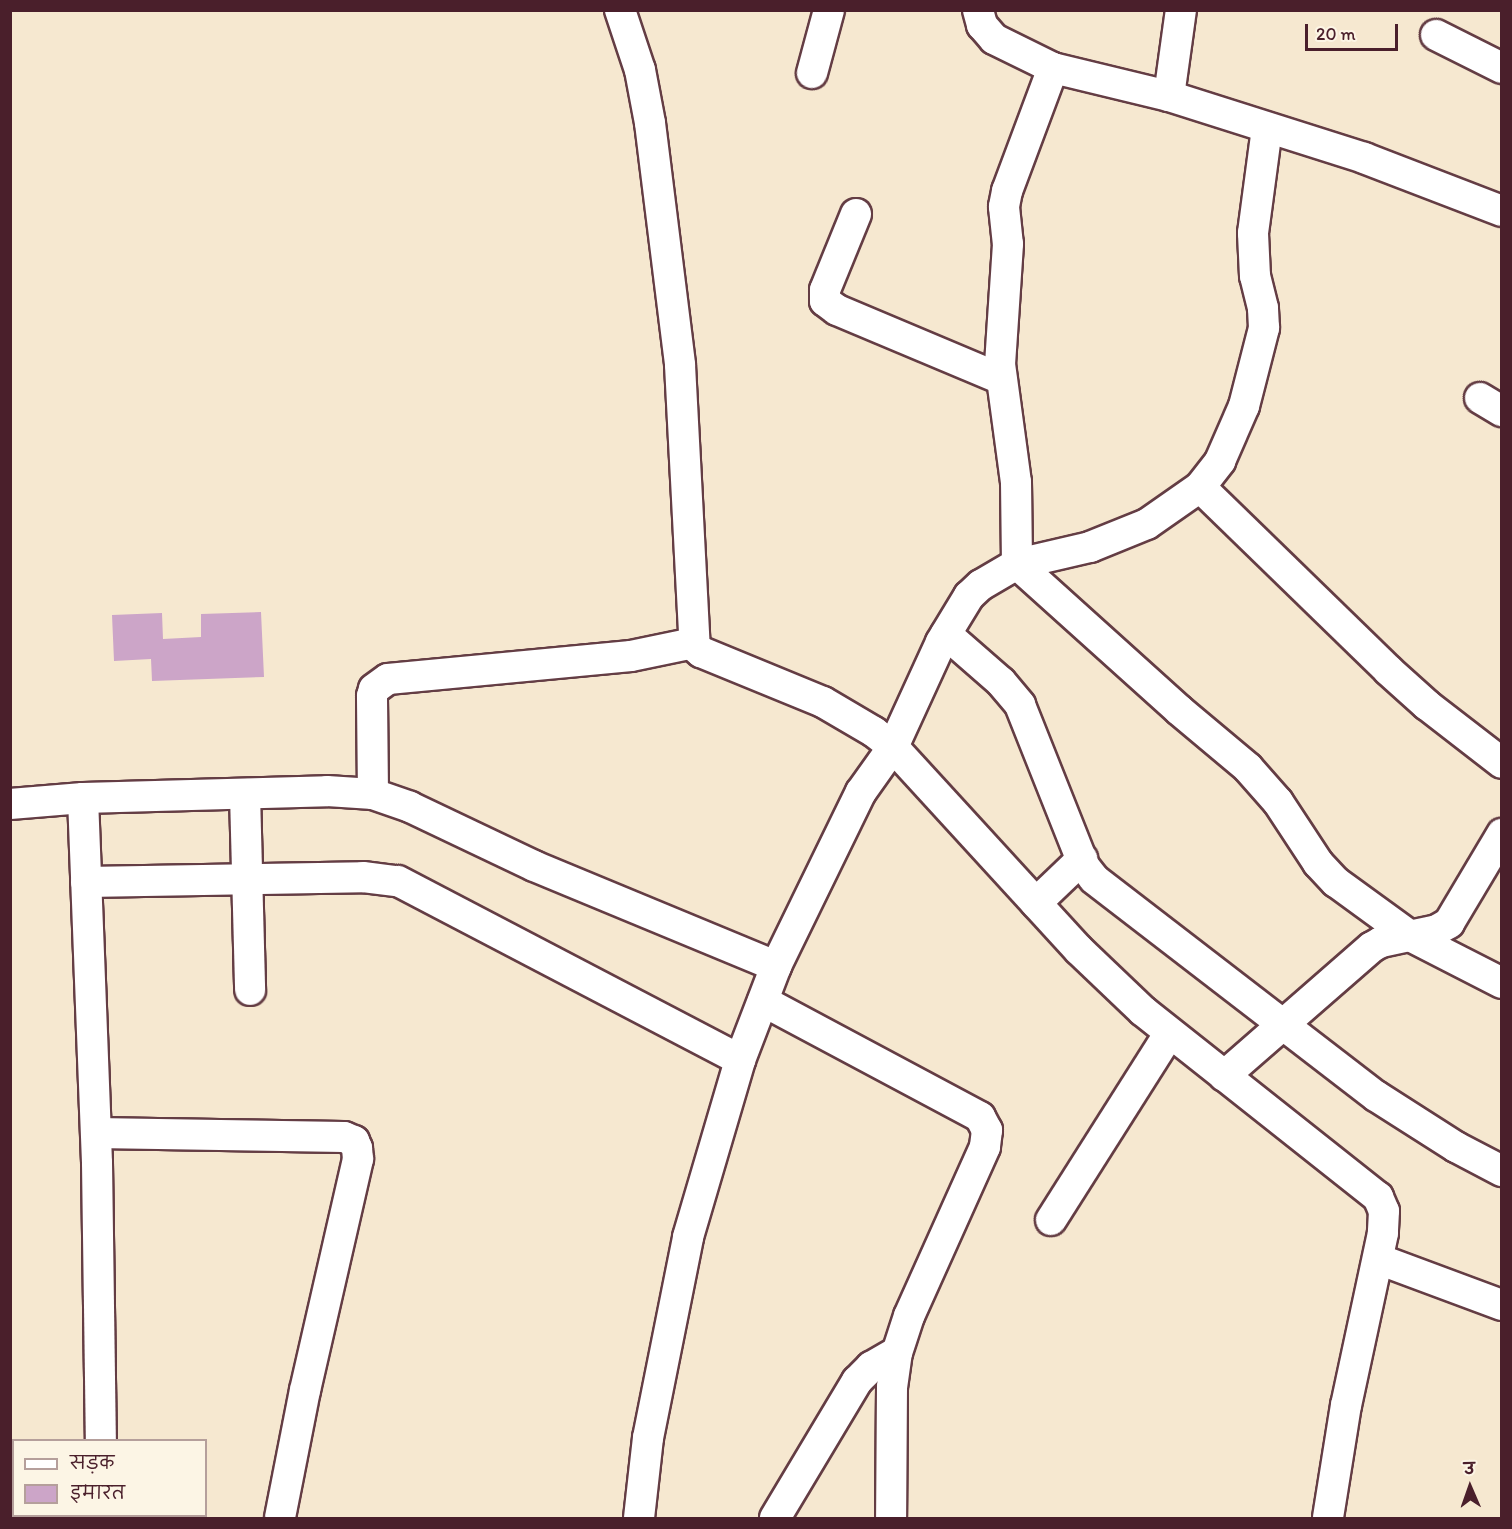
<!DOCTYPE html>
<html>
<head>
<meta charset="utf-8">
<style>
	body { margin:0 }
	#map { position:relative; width:1512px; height:1529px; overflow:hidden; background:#f6e8d0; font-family:Itim,"Playpen Sans Deva",sans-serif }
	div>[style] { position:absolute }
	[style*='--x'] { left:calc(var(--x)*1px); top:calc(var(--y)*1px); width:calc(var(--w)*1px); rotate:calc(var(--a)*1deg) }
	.building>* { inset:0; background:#cca5c8 }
	.roads { filter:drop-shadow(2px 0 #643d44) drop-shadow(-2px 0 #643d44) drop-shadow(0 2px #643d44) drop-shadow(0 -2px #643d44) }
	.street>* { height:30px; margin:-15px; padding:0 15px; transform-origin:15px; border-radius:15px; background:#fff }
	span { translate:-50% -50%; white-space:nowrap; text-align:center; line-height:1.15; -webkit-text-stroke:5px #fcf5e5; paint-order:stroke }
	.frame { position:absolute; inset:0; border:12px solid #4a1f2b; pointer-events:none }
	.legend { position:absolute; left:12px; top:1439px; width:195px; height:78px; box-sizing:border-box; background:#fcf5e5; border:2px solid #b59f9b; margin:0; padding:8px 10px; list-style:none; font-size:18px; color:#4a1f2b }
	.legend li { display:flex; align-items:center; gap:12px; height:30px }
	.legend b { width:30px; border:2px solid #b59f9b }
	.north { position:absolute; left:1440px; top:1457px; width:60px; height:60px; -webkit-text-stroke:4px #fcf5e5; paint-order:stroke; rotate:358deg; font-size:16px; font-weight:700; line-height:24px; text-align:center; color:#4a1f2b }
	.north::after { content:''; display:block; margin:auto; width:21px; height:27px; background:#4a1f2b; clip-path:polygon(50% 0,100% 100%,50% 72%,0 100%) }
	.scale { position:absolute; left:1305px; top:24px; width:93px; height:27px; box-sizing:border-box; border:3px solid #4a1f2b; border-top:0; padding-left:8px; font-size:18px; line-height:21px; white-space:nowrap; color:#4a1f2b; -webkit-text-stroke:4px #fcf5e5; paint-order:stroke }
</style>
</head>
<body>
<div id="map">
	<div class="building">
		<div style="clip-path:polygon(261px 612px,264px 677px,152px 681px,151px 659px,114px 661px,112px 615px,162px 613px,163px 639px,201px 637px,201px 614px)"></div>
	</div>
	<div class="roads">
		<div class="street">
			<div style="--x:620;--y:10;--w:63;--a:71.6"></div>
			<div style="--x:640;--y:70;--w:54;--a:79.3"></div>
			<div style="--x:650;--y:123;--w:244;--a:82.9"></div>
			<div style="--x:680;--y:365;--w:282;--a:87"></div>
			<div style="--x:695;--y:647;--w:8;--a:40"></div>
			<div style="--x:701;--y:652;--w:132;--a:22.3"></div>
			<div style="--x:823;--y:702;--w:59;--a:30.5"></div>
			<div style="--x:874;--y:732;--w:24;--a:38"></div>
			<div style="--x:893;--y:747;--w:275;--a:47.5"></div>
			<div style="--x:1079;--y:950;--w:88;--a:43.6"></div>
			<div style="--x:1143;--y:1011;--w:300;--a:38.4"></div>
			<div style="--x:1378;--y:1197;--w:15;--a:67"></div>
			<div style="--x:1384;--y:1211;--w:22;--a:93"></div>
			<div style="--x:1383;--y:1233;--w:176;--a:102.1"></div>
			<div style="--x:1346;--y:1405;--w:114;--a:99.1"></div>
			<div style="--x:978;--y:10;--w:16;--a:75"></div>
			<div style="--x:982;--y:25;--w:18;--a:49"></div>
			<div style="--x:994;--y:39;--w:66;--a:26.2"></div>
			<div style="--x:1053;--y:68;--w:119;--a:13.6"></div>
			<div style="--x:1169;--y:96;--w:205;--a:17.6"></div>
			<div style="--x:1364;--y:158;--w:148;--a:21"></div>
			<div style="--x:1436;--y:35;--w:74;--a:26.6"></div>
			<div style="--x:1053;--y:68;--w:131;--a:110.5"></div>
			<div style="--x:1007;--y:191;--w:16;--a:101"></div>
			<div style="--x:1004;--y:207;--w:37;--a:84"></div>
			<div style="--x:1008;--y:244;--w:120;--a:93.8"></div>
			<div style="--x:1000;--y:364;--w:119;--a:82.3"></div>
			<div style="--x:1016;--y:482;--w:82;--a:89.3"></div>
			<div style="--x:1017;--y:564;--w:218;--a:42"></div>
			<div style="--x:1179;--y:710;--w:90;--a:40"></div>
			<div style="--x:1248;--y:768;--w:45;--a:48.6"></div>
			<div style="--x:1278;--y:802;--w:73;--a:56.7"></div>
			<div style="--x:1318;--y:863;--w:26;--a:47"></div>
			<div style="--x:1336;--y:882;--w:92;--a:36.1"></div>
			<div style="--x:1410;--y:936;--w:103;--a:27.1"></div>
			<div style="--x:812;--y:73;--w:65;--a:-74.9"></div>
			<div style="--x:1169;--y:96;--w:87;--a:-82.1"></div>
			<div style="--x:856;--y:214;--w:82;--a:112.2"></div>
			<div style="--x:825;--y:290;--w:11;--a:90"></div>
			<div style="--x:825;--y:301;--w:15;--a:37"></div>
			<div style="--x:837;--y:310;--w:178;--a:22.8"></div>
			<div style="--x:1480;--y:398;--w:26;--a:31"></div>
			<div style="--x:1200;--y:487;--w:262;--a:44.2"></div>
			<div style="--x:1388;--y:670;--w:52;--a:41.9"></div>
			<div style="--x:1427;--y:705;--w:95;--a:37.7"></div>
			<div style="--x:946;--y:634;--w:73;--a:41.1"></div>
			<div style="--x:1001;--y:682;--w:30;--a:50"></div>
			<div style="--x:1020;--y:705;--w:173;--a:68.3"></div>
			<div style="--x:1084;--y:866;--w:16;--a:52"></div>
			<div style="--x:1094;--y:879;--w:356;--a:37.6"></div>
			<div style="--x:1376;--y:1096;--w:95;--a:32.5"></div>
			<div style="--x:1456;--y:1147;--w:52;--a:27.6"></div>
			<div style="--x:245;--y:794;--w:196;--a:88.5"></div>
			<div style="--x:373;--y:794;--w:98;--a:-90.6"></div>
			<div style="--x:372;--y:696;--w:7;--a:-74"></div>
			<div style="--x:374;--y:689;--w:17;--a:-36"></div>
			<div style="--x:388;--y:679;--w:244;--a:-5.4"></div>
			<div style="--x:631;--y:656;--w:64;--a:-11.7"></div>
			<div style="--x:83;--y:798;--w:365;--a:87.8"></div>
			<div style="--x:97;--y:1163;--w:277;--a:89.2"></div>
			<div style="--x:10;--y:804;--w:73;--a:-4.7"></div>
			<div style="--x:83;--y:798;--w:244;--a:-1.6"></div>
			<div style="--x:327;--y:791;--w:46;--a:3.7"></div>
			<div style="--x:373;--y:794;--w:39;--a:19"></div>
			<div style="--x:410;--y:807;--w:137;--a:25.4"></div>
			<div style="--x:534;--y:866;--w:262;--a:22.5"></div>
			<div style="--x:86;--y:882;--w:277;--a:-1"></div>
			<div style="--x:363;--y:877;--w:35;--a:7"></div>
			<div style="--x:398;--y:881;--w:386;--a:27.6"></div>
			<div style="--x:1036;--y:903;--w:64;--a:-43.7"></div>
			<div style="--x:763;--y:1001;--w:246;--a:28.1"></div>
			<div style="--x:980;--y:1117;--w:15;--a:62"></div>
			<div style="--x:987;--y:1130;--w:17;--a:97"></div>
			<div style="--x:985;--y:1147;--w:185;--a:114.2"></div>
			<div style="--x:909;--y:1316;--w:38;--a:108"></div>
			<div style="--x:897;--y:1352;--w:35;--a:98"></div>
			<div style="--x:892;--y:1387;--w:131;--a:90.4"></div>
			<div style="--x:1224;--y:1076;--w:196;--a:-41.1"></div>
			<div style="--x:1372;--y:947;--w:10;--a:-29"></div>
			<div style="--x:1381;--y:942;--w:57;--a:-12.1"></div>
			<div style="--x:1437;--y:930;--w:14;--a:-30"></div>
			<div style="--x:1449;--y:923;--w:104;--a:-59.2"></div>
			<div style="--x:96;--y:1133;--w:248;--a:0.9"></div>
			<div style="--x:344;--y:1137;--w:11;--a:22"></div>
			<div style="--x:354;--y:1141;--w:8;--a:67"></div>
			<div style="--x:357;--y:1148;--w:11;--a:85"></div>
			<div style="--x:358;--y:1159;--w:237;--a:102.9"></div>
			<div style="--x:305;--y:1390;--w:130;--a:101.1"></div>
			<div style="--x:1051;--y:1220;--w:220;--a:-57.6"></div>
			<div style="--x:1378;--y:1259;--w:132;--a:20.4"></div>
			<div style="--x:103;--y:1516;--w:2;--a:90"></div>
			<div style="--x:639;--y:1518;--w:81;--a:-83.6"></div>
			<div style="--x:648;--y:1438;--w:205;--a:-78.7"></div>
			<div style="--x:688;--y:1237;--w:184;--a:-73.6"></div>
			<div style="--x:740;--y:1060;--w:101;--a:-69"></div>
			<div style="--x:776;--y:966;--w:194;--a:-64"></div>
			<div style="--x:861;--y:792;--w:55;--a:-54.6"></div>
			<div style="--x:893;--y:747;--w:115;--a:-65.4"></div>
			<div style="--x:941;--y:642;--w:54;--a:-58.7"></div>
			<div style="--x:969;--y:596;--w:16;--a:-43"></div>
			<div style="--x:981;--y:585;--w:42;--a:-30.3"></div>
			<div style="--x:1017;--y:564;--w:75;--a:-13.1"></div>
			<div style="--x:1090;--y:547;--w:61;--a:-22"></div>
			<div style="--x:1147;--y:524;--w:65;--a:-34.9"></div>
			<div style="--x:1200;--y:487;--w:33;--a:-52"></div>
			<div style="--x:1220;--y:461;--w:60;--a:-66.4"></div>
			<div style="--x:1244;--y:406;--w:81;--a:-75.6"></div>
			<div style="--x:1264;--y:328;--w:20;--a:-93"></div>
			<div style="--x:1263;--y:308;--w:33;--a:-104"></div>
			<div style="--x:1255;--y:276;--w:43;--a:-92.7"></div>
			<div style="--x:1253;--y:233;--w:106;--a:-82.4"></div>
			<div style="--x:775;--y:1518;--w:160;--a:-59.1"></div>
			<div style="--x:857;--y:1381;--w:20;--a:-45"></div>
			<div style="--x:871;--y:1367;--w:30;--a:-30"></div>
		</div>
	</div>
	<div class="frame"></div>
	<ul class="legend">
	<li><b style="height:8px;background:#fff"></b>सड़क</li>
	<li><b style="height:16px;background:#cca5c8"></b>इमारत</li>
	</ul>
	<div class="north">उ</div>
	<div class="scale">20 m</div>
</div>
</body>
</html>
